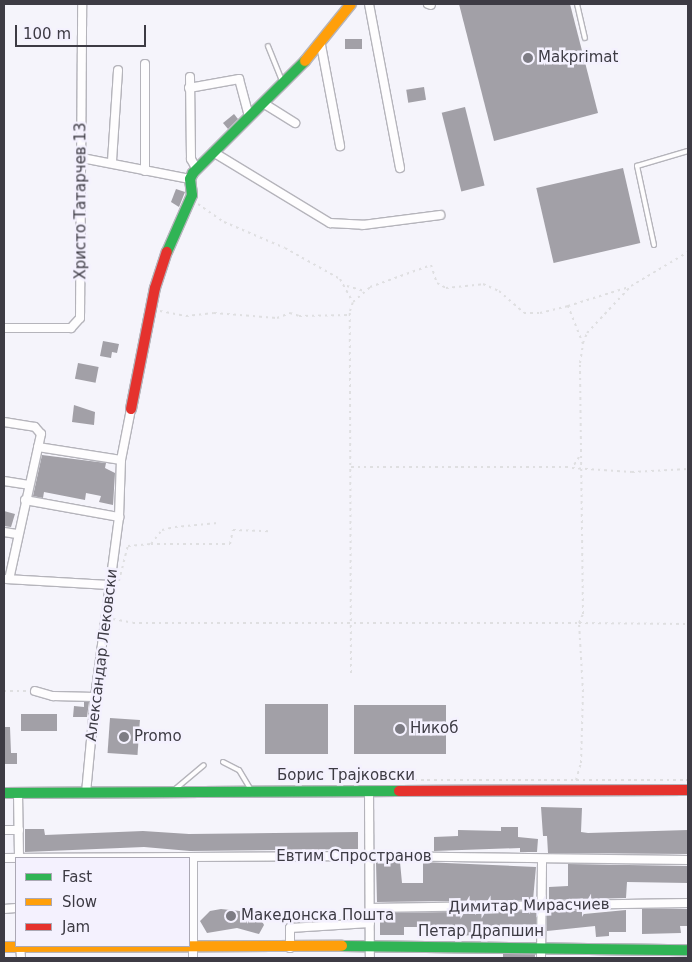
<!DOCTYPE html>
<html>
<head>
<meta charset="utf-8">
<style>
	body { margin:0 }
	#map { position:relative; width:692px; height:962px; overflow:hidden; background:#f5f4fb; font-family:"DejaVu Sans",sans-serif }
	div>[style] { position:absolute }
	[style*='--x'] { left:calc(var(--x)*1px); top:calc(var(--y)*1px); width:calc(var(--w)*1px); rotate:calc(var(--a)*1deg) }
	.building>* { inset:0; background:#a2a0a7; transform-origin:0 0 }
	.path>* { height:2px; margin-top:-1px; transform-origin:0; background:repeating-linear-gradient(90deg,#dfdfe1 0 2.5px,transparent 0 6.5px) }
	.roads { filter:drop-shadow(1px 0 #b5b4bb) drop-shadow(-1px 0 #b5b4bb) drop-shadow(0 1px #b5b4bb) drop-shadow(0 -1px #b5b4bb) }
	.lane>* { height:4px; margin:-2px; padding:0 2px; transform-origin:2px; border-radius:2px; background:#fefdfe }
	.street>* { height:8px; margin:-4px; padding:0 4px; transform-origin:4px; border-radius:4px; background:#fefdfe }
	.fast>* { height:10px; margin:-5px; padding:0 5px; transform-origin:5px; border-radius:5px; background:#30b455 }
	.slow>* { height:10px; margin:-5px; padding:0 5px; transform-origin:5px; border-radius:5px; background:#ff9f0a }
	.jam>* { height:10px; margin:-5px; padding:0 5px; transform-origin:5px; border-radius:5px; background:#e5322d }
	.dots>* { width:14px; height:14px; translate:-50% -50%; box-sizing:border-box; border:2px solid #f4f1fe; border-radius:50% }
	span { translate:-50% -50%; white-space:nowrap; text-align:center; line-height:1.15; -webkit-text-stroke:5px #f4f1fe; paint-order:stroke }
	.poi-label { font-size:15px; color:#3d3b44 }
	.left { translate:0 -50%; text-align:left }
	.street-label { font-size:15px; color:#3d3b44 }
	.frame { position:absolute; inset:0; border:5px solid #3d3b44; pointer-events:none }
	.legend { position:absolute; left:15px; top:857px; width:175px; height:90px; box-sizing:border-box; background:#f4f1fe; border:1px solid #aba8b4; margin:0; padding:6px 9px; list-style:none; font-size:15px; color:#3d3b44 }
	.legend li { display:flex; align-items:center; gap:10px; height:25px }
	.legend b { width:25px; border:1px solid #aba8b4 }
	.scale { position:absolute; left:15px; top:25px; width:131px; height:22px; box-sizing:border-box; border:2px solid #3d3b44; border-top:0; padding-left:6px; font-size:15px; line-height:18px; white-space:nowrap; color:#3d3b44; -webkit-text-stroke:4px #f4f1fe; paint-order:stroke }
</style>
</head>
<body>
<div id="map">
	<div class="building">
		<div style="clip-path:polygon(459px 4px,570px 4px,598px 113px,494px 141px)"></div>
		<div style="left:345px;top:39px;width:17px;height:10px"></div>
		<div style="left:424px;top:87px;width:13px;height:18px;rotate:81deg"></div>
		<div style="left:465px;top:107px;width:81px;height:24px;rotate:76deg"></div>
		<div style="clip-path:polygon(234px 114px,238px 119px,228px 129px,223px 123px)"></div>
		<div style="left:623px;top:168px;width:77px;height:89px;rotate:77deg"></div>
		<div style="clip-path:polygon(176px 189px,185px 192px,179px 207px,171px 202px)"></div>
		<div style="clip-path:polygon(103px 341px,119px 344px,117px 353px,112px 352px,111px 358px,100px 356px)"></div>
		<div style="left:78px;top:363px;width:21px;height:16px;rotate:11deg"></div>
		<div style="clip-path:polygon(74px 405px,95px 412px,94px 425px,72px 422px)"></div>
		<div style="clip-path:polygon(42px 455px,106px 463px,105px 468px,115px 473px,113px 505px,99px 502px,101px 496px,86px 493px,85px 500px,44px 492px,43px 498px,33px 496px)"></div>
		<div style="clip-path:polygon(4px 511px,15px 514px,11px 527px,4px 526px)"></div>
		<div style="clip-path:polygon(84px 702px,89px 702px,87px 717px,73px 717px,74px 706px,84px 707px)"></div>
		<div style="left:265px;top:704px;width:63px;height:50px"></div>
		<div style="left:354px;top:705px;width:92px;height:49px"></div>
		<div style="left:21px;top:714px;width:36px;height:17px"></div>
		<div style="left:110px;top:718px;width:30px;height:35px;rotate:4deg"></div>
		<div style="clip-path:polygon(4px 727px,10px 727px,11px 753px,17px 753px,17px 764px,4px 764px)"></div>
		<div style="clip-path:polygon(541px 807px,582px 808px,581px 832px,588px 833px,688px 830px,688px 854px,548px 853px,547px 836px,543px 836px)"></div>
		<div style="clip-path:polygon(501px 827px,518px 827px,518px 837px,538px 839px,537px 852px,520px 852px,520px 848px,434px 851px,434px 837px,458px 836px,458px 830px,501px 831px)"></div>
		<div style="clip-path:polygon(25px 829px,44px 829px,45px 835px,143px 831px,189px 834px,358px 832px,358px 849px,190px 851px,144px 847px,25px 852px)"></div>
		<div style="clip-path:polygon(376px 862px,400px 862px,402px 883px,423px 883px,423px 862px,536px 867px,533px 900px,377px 902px)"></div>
		<div style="clip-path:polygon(568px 864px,688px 866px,688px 883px,627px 882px,626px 898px,549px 900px,549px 887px,568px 886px)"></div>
		<div style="clip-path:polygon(221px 909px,258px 913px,264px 925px,259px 934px,237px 928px,207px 933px,200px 921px,210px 911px)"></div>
		<div style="clip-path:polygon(642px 909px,688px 909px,688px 926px,680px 926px,681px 933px,642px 934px)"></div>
		<div style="clip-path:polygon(584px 910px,584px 914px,626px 910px,626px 932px,609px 932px,609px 936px,596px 937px,595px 926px,547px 931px,547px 911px)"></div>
		<div style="clip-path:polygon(536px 911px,536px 931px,532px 931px,532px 935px,514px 936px,514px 930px,454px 937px,453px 932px,430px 934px,430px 927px,404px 927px,404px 935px,380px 935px,380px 913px)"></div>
		<div style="left:503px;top:953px;width:32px;height:5px"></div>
	</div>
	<div class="path">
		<div style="--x:198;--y:204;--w:32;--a:35"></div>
		<div style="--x:224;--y:222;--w:66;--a:23.1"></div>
		<div style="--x:285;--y:248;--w:63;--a:29.4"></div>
		<div style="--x:340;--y:279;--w:26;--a:61"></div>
		<div style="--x:347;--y:286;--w:18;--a:16"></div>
		<div style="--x:160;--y:311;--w:26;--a:11"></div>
		<div style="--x:186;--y:316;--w:28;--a:-6"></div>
		<div style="--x:214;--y:313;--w:63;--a:4.5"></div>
		<div style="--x:277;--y:318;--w:14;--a:-21"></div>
		<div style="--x:290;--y:313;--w:9;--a:18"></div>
		<div style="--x:299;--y:316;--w:51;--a:-1.1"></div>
		<div style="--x:583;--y:344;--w:41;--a:-111.5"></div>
		<div style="--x:568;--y:306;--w:64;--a:-17.3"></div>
		<div style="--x:579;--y:457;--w:13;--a:122"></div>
		<div style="--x:572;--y:468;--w:60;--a:3.8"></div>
		<div style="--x:632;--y:472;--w:56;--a:-3.1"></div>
		<div style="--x:351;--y:467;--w:219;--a:0"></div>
		<div style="--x:151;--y:544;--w:79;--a:0"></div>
		<div style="--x:230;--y:544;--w:14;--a:-78"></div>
		<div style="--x:233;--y:530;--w:37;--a:2"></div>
		<div style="--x:119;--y:581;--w:36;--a:-76"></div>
		<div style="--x:128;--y:546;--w:23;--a:-5"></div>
		<div style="--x:151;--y:544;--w:18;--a:-52"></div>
		<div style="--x:162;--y:530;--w:13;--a:-13"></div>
		<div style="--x:175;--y:527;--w:43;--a:-5.3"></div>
		<div style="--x:113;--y:619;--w:20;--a:11"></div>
		<div style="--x:133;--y:623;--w:446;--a:0"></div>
		<div style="--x:579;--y:623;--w:10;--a:-66"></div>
		<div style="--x:583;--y:614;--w:251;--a:-90.7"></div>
		<div style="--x:580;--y:363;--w:20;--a:-81"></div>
		<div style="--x:583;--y:343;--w:11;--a:-68"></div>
		<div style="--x:587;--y:333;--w:64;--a:-46.9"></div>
		<div style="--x:631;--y:286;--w:66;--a:-30.8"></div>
		<div style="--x:351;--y:673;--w:362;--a:-90.2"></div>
		<div style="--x:350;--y:311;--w:9;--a:-72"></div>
		<div style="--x:353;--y:302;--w:23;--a:-41"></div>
		<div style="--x:370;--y:287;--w:65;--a:-19.8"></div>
		<div style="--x:431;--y:265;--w:19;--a:72"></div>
		<div style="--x:437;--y:283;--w:10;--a:29"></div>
		<div style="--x:446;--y:288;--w:37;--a:-6"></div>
		<div style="--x:483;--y:284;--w:17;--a:24"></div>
		<div style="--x:499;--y:291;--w:33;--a:41"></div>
		<div style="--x:524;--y:313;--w:16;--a:0"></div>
		<div style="--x:540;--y:313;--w:29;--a:-14"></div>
		<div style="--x:4;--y:691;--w:24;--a:0"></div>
		<div style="--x:369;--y:780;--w:207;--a:0"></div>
		<div style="--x:576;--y:780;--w:18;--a:-74"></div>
		<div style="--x:581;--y:763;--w:71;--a:-88.4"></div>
		<div style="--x:583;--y:692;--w:69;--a:-93.3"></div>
		<div style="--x:579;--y:623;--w:109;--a:0.5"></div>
		<div style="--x:576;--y:780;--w:112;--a:0"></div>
	</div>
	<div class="roads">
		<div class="lane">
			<div style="--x:577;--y:4;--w:35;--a:77"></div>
			<div style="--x:268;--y:46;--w:40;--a:68"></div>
			<div style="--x:654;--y:245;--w:81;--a:-102.1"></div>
			<div style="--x:637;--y:166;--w:53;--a:-16.4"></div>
			<div style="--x:223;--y:762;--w:18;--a:27"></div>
			<div style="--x:239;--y:770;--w:23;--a:59"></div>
			<div style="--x:173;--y:791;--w:40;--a:-40"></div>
		</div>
		<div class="street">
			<div style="--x:369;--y:4;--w:167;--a:79.3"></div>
			<div style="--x:428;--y:4;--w:3;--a:18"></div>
			<div style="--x:321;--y:45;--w:103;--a:79.3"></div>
			<div style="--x:190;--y:77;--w:82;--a:89.3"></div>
			<div style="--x:191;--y:159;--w:10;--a:61"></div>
			<div style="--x:189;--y:88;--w:51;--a:-10.2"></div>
			<div style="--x:239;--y:79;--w:39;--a:75"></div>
			<div style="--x:263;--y:103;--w:38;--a:32"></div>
			<div style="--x:213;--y:152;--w:137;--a:31.3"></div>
			<div style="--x:330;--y:223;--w:33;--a:3"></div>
			<div style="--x:363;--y:225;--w:78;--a:-7.4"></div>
			<div style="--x:82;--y:158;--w:110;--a:11"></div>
			<div style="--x:112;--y:161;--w:91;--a:-86.2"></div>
			<div style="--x:145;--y:171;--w:107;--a:-90"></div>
			<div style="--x:4;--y:328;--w:67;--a:0"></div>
			<div style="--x:71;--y:328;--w:13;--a:-48"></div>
			<div style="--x:80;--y:318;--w:314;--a:-89.6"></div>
			<div style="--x:4;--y:422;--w:31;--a:9"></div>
			<div style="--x:35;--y:427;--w:9;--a:49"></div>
			<div style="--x:41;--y:434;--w:148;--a:102.4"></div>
			<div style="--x:38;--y:447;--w:84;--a:8.9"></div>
			<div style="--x:4;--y:481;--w:25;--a:9"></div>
			<div style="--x:25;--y:500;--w:96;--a:10.3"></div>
			<div style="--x:4;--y:532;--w:13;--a:9"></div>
			<div style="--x:6;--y:579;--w:103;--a:3.3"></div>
			<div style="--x:35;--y:691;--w:19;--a:16"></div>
			<div style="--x:53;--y:696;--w:42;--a:1.4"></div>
			<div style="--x:369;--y:791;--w:167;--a:89.7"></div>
			<div style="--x:18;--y:793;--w:65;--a:89.1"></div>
			<div style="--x:86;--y:793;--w:96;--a:-84.6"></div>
			<div style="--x:95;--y:697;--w:182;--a:-82.4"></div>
			<div style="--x:119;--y:517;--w:57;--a:-88"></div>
			<div style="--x:121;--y:460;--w:52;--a:-78.9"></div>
			<div style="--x:4;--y:830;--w:15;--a:0"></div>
			<div style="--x:193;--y:857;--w:101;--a:90"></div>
			<div style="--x:4;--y:858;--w:366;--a:-0.3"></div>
			<div style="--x:370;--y:856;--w:318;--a:0.7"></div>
			<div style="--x:370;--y:908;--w:318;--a:-0.9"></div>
			<div style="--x:4;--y:909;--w:12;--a:-5"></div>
			<div style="--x:20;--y:946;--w:12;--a:85"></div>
			<div style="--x:290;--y:948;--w:20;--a:-90"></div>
			<div style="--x:290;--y:928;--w:80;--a:-3.6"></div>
			<div style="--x:541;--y:958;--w:99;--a:-89.4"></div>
		</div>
		<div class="fast">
			<div style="--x:167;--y:252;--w:62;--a:-66.3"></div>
			<div style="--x:192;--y:195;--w:16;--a:-97"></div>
			<div style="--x:190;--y:179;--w:7;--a:-63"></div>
			<div style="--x:193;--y:173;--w:158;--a:-45"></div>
			<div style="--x:4;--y:793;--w:395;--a:-0.3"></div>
			<div style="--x:342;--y:946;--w:346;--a:0.7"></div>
		</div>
		<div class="slow">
			<div style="--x:305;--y:61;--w:73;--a:-51.1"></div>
			<div style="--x:4;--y:947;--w:338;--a:-0.2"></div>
		</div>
		<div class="jam">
			<div style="--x:131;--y:409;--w:123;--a:-78.8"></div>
			<div style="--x:155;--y:288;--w:38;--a:-72"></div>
			<div style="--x:399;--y:791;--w:289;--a:-0.2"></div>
		</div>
	</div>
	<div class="dots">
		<div style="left:528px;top:58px;background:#7d7c84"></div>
		<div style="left:400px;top:729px;background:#7d7c84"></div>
		<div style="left:124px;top:737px;background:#7d7c84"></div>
		<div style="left:231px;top:916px;background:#7d7c84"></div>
	</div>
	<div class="poi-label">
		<span class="left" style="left:538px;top:58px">Makprimat</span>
		<span class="left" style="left:410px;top:729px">Никоб</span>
		<span class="left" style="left:134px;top:737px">Promo</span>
		<span class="left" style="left:241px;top:916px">Македонска Пошта</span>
	</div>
	<div class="street-label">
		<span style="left:81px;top:201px;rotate:-90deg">Христо Татарчев 13</span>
		<span style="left:102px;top:655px;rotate:-83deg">Александар Лековски</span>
		<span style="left:346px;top:776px">Борис Трајковски</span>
		<span style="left:354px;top:857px">Евтим Спространов</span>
		<span style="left:529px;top:906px;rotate:-1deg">Димитар Мирасчиев</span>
		<span style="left:481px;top:932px">Петар Драпшин</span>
	</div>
	<div class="frame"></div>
	<ul class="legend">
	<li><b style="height:6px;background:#30b455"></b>Fast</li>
	<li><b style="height:6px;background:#ff9f0a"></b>Slow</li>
	<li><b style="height:6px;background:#e5322d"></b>Jam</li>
	</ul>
	<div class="scale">100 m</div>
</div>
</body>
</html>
